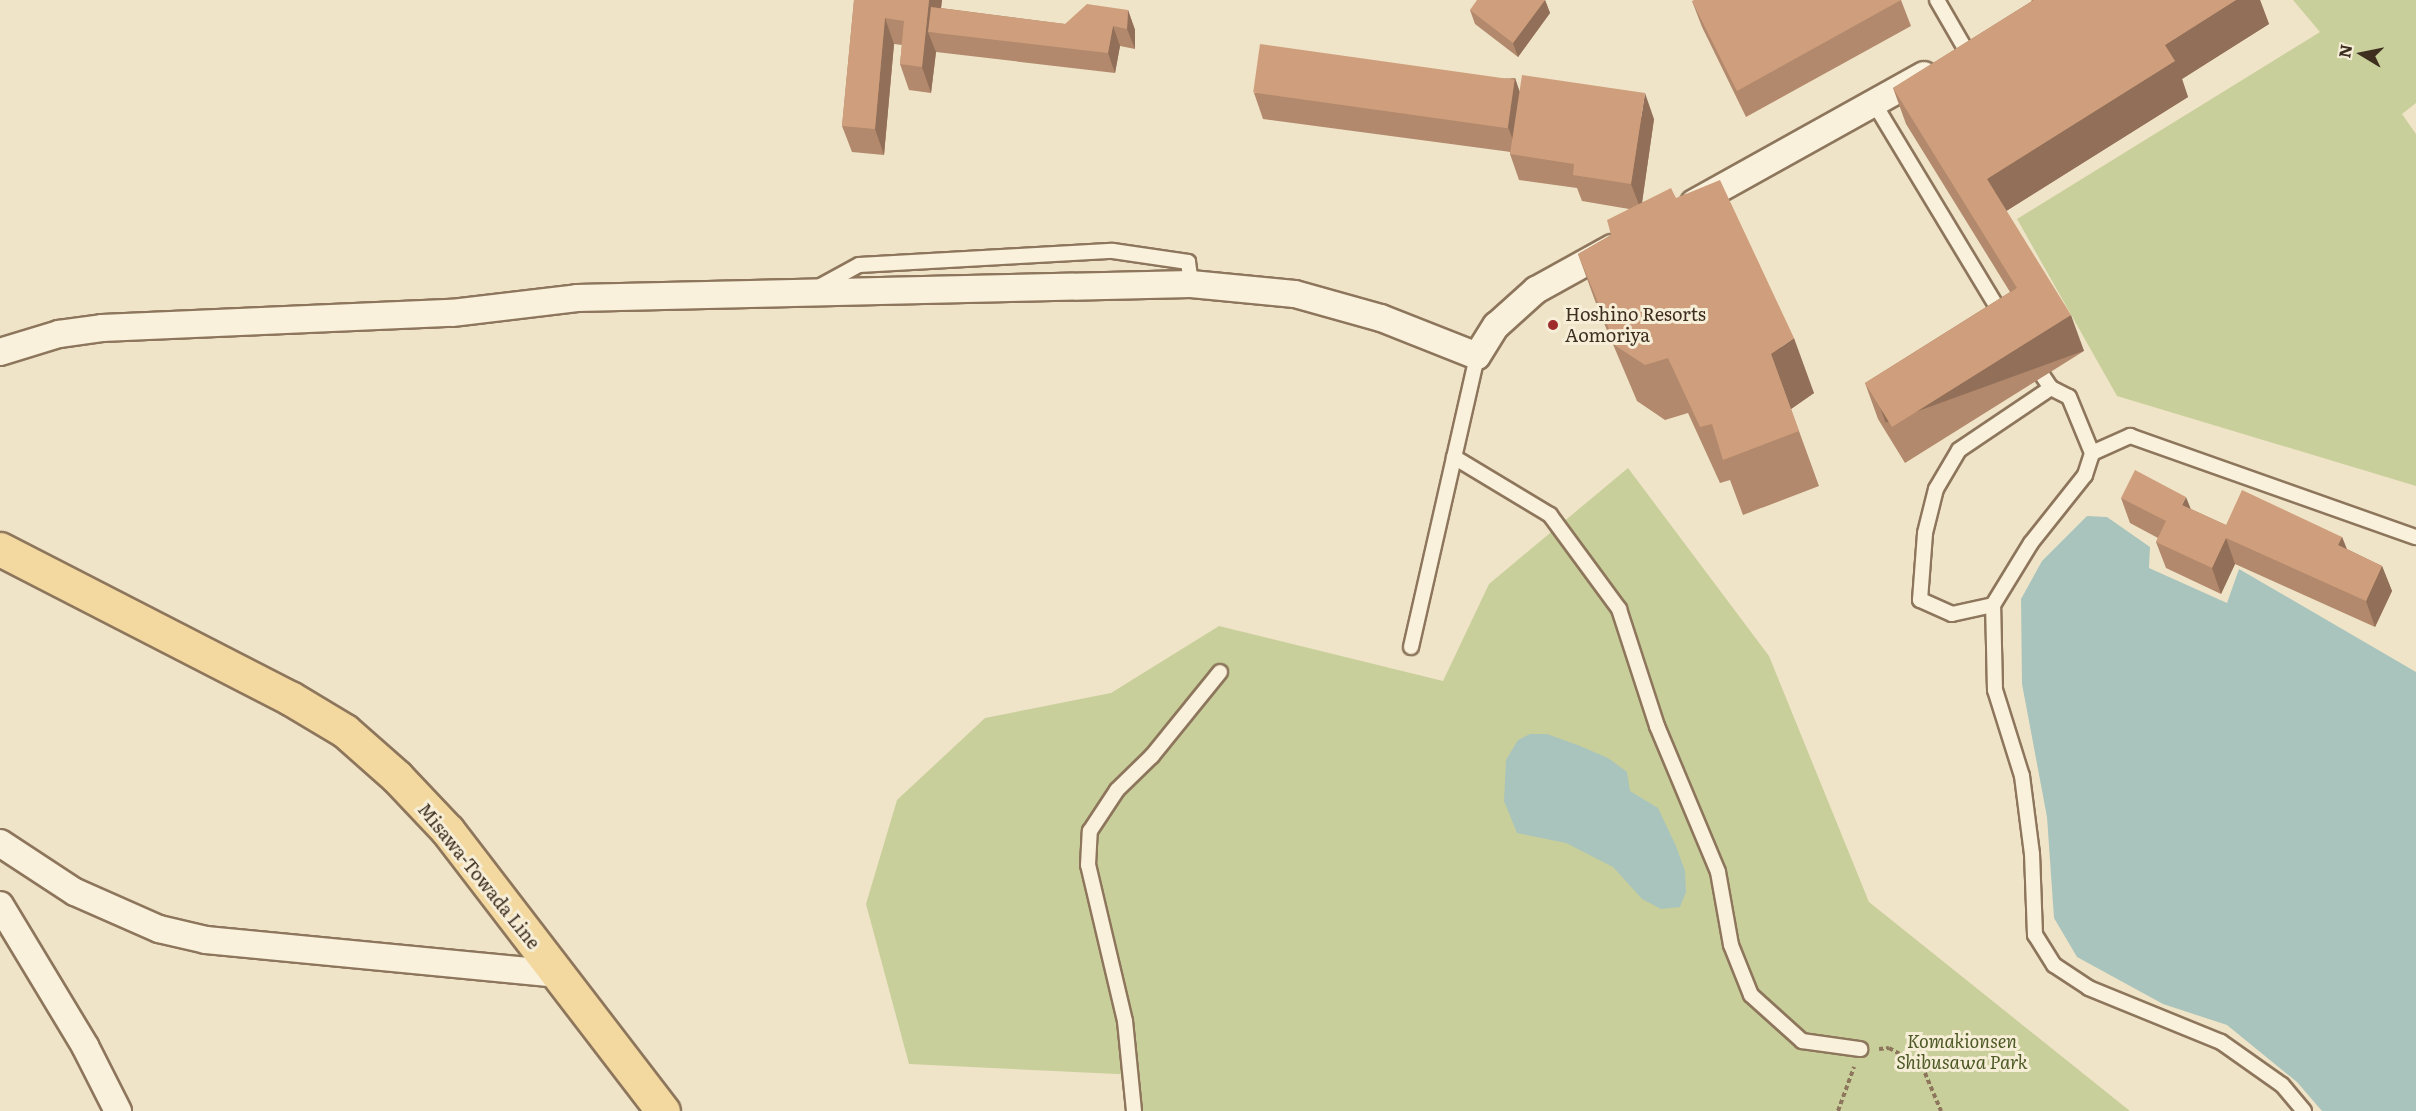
<!DOCTYPE html>
<html>
<head>
<meta charset="utf-8">
<style>
	body { margin:0 }
	#map { position:relative; width:2416px; height:1111px; overflow:hidden; background:#f0e4c8; font-family:Literata,serif }
	div>[style] { position:absolute }
	[style*='--x'] { left:calc(var(--x)*1px); top:calc(var(--y)*1px); width:calc(var(--w)*1px); rotate:calc(var(--a)*1deg) }
	.green>* { inset:0; background:#c9cf9b }
	.water>* { inset:0; background:#a9c4bc }
	.path>* { height:4px; margin-top:-2px; transform-origin:0; background:repeating-linear-gradient(90deg,#8d765c 0 4.5px,transparent 0 7.5px) }
	.roads { filter:drop-shadow(2px 0 #8d765c) drop-shadow(-2px 0 #8d765c) drop-shadow(0 2px #8d765c) drop-shadow(0 -2px #8d765c) }
	.service>* { height:14px; margin:-7px; padding:0 7px; transform-origin:7px; border-radius:7px; background:#faf1dc }
	.minor>* { height:26px; margin:-13px; padding:0 13px; transform-origin:13px; border-radius:13px; background:#faf1dc }
	.primary>* { height:33px; margin:-16.5px; padding:0 16.5px; transform-origin:16.5px; border-radius:16.5px; background:#f3d9a0 }
	.wall>* { inset:0; background:#b2896c }
	.shaded-wall>* { inset:0; background:#916f58; transform-origin:0 0 }
	.building>* { inset:0; background:#cf9f7d; transform-origin:0 0 }
	.dots>* { width:16px; height:16px; translate:-50% -50%; box-sizing:border-box; border:3px solid #f7eed8; border-radius:50% }
	span { translate:-50% -50%; white-space:nowrap; text-align:center; line-height:1.15; -webkit-text-stroke:6px #f7eed8; paint-order:stroke }
	.poi-label { font-size:18px; color:#3d2e20 }
	.left { translate:0 -50%; text-align:left }
	.street-label { font-size:18px; color:#3d2e20 }
	.park-label { font-size:18px; color:#4d5a26; font-style:italic }
	.north { position:absolute; left:2332px; top:24px; width:60px; height:60px; -webkit-text-stroke:4px #f7eed8; paint-order:stroke; rotate:280deg; font-size:16px; font-weight:700; line-height:24px; text-align:center; color:#3d2e20 }
	.north::after { content:''; display:block; margin:auto; width:21px; height:27px; background:#3d2e20; clip-path:polygon(50% 0,100% 100%,50% 72%,0 100%) }
</style>
</head>
<body>
<div id="map">
	<div class="green">
		<div style="clip-path:polygon(2293px 0,2416px 0,2416px 103px,2402px 114px,2416px 134px,2416px 486px,2117px 396px,2017px 219px,2320px 32px)"></div>
		<div style="clip-path:polygon(1628px 468px,1769px 656px,1869px 902px,2130px 1111px,1142px 1111px,1138px 1075px,909px 1064px,866px 904px,897px 800px,985px 718px,1111px 693px,1219px 626px,1443px 681px,1489px 584px)"></div>
	</div>
	<div class="water">
		<div style="clip-path:polygon(2087px 516px,2107px 517px,2150px 547px,2149px 568px,2227px 603px,2239px 569px,2416px 672px,2416px 1111px,2322px 1111px,2297px 1082px,2227px 1025px,2163px 1004px,2077px 957px,2054px 918px,2047px 817px,2022px 684px,2021px 599px,2042px 561px)"></div>
		<div style="clip-path:polygon(1530px 734px,1547px 734px,1580px 746px,1608px 758px,1627px 772px,1630px 791px,1658px 808px,1676px 846px,1685px 871px,1686px 892px,1680px 907px,1661px 909px,1642px 899px,1613px 867px,1566px 843px,1517px 833px,1504px 801px,1506px 760px,1518px 740px)"></div>
	</div>
	<div class="path">
		<div style="--x:1879;--y:1049;--w:10;--a:-6"></div>
		<div style="--x:1889;--y:1048;--w:38;--a:29"></div>
		<div style="--x:1922;--y:1066;--w:49;--a:67.1"></div>
		<div style="--x:1838;--y:1111;--w:47;--a:-70"></div>
	</div>
	<div class="roads">
		<div class="service">
			<div style="--x:1937;--y:0;--w:60;--a:60"></div>
			<div style="--x:1874;--y:103;--w:250;--a:58.9"></div>
			<div style="--x:817;--y:288;--w:48;--a:-28.7"></div>
			<div style="--x:859;--y:265;--w:254;--a:-3.2"></div>
			<div style="--x:1113;--y:251;--w:76;--a:8.3"></div>
			<div style="--x:1188;--y:262;--w:22;--a:82"></div>
			<div style="--x:2034;--y:363;--w:30;--a:56"></div>
			<div style="--x:2051;--y:388;--w:20;--a:27"></div>
			<div style="--x:2069;--y:397;--w:61;--a:67.7"></div>
			<div style="--x:1454;--y:457;--w:112;--a:31.1"></div>
			<div style="--x:1550;--y:515;--w:117;--a:53.7"></div>
			<div style="--x:1619;--y:609;--w:123;--a:72"></div>
			<div style="--x:1657;--y:726;--w:158;--a:67.3"></div>
			<div style="--x:1718;--y:872;--w:74;--a:79.9"></div>
			<div style="--x:1731;--y:945;--w:54;--a:68.2"></div>
			<div style="--x:1751;--y:995;--w:69;--a:42"></div>
			<div style="--x:1802;--y:1041;--w:59;--a:7.9"></div>
			<div style="--x:1993;--y:605;--w:42;--a:167.6"></div>
			<div style="--x:1952;--y:614;--w:35;--a:-156"></div>
			<div style="--x:1920;--y:600;--w:67;--a:-85.7"></div>
			<div style="--x:1925;--y:533;--w:45;--a:-76"></div>
			<div style="--x:1936;--y:489;--w:45;--a:-59.5"></div>
			<div style="--x:1959;--y:450;--w:111;--a:-34"></div>
			<div style="--x:1411;--y:647;--w:298;--a:-77.2"></div>
			<div style="--x:1134;--y:1111;--w:90;--a:-95.7"></div>
			<div style="--x:1125;--y:1021;--w:160;--a:-103.3"></div>
			<div style="--x:1088;--y:865;--w:34;--a:-87"></div>
			<div style="--x:1090;--y:831;--w:49;--a:-56.6"></div>
			<div style="--x:1117;--y:790;--w:49;--a:-44.2"></div>
			<div style="--x:1152;--y:756;--w:108;--a:-51"></div>
			<div style="--x:2304;--y:1111;--w:34;--a:-130"></div>
			<div style="--x:2282;--y:1085;--w:75;--a:-144.8"></div>
			<div style="--x:2221;--y:1042;--w:143;--a:-157.8"></div>
			<div style="--x:2089;--y:988;--w:42;--a:-146.7"></div>
			<div style="--x:2054;--y:965;--w:36;--a:-122"></div>
			<div style="--x:2035;--y:935;--w:81;--a:-92.1"></div>
			<div style="--x:2032;--y:854;--w:79;--a:-97.3"></div>
			<div style="--x:2022;--y:776;--w:90;--a:-107.4"></div>
			<div style="--x:1995;--y:690;--w:85;--a:-91.3"></div>
			<div style="--x:1993;--y:605;--w:73;--a:-58.5"></div>
			<div style="--x:2031;--y:543;--w:87;--a:-51.5"></div>
			<div style="--x:2085;--y:475;--w:23;--a:-72"></div>
			<div style="--x:2092;--y:453;--w:42;--a:-24.1"></div>
			<div style="--x:2130;--y:436;--w:303;--a:19.5"></div>
		</div>
		<div class="minor">
			<div style="--x:1694;--y:203;--w:263;--a:-29.1"></div>
			<div style="--x:0;--y:352;--w:62;--a:-17"></div>
			<div style="--x:59;--y:334;--w:43;--a:-7.9"></div>
			<div style="--x:102;--y:328;--w:350;--a:-2.5"></div>
			<div style="--x:452;--y:313;--w:126;--a:-6.8"></div>
			<div style="--x:577;--y:298;--w:614;--a:-1.31"></div>
			<div style="--x:1191;--y:284;--w:104;--a:5.5"></div>
			<div style="--x:1295;--y:294;--w:89;--a:15.6"></div>
			<div style="--x:1381;--y:318;--w:103;--a:21.6"></div>
			<div style="--x:1477;--y:356;--w:36;--a:-58"></div>
			<div style="--x:1496;--y:326;--w:54;--a:-42"></div>
			<div style="--x:1536;--y:290;--w:87;--a:-28.9"></div>
			<div style="--x:0;--y:843;--w:90;--a:33.2"></div>
			<div style="--x:75;--y:892;--w:92;--a:23.8"></div>
			<div style="--x:159;--y:929;--w:48;--a:13.2"></div>
			<div style="--x:206;--y:940;--w:352;--a:5.5"></div>
			<div style="--x:0;--y:905;--w:165;--a:58.9"></div>
			<div style="--x:85;--y:1046;--w:73;--a:63.1"></div>
		</div>
		<div class="primary">
			<div style="--x:0;--y:549;--w:326;--a:27.2"></div>
			<div style="--x:290;--y:698;--w:64;--a:31"></div>
			<div style="--x:345;--y:731;--w:69;--a:41.5"></div>
			<div style="--x:397;--y:777;--w:74;--a:46.6"></div>
			<div style="--x:448;--y:831;--w:353;--a:52.5"></div>
		</div>
	</div>
	<div class="wall">
		<div style="clip-path:polygon(854px 0,942px 0,941px 8px,1065px 24px,1128px 10px,1135px 30px,1135px 49px,1120px 46px,1115px 73px,936px 52px,931px 93px,909px 90px,900px 64px,902px 45px,894px 44px,884px 155px,852px 152px,842px 126px)"></div>
		<div style="clip-path:polygon(1545px 0,1550px 13px,1518px 57px,1475px 24px,1470px 10px)"></div>
		<div style="clip-path:polygon(1901px 0,1911px 26px,1746px 117px,1702px 27px,1692px 1px)"></div>
		<div style="clip-path:polygon(2031px 0,2260px 0,2269px 24px,2182px 79px,2188px 97px,2006px 211px,2084px 351px,1905px 463px,1878px 419px,1865px 383px,2010px 292px,1906px 124px,1893px 88px,2032px 1px)"></div>
		<div style="clip-path:polygon(1515px 78px,1519px 91px,1654px 119px,1642px 202px,1676px 198px,1814px 393px,1791px 409px,1819px 486px,1743px 515px,1730px 480px,1720px 483px,1688px 413px,1665px 420px,1637px 401px,1598px 309px,1578px 254px,1611px 235px,1629px 209px,1582px 201px,1577px 188px,1519px 180px,1510px 154px,1510px 152px,1263px 119px,1254px 93px)"></div>
		<div style="clip-path:polygon(2121px 498px,2191px 509px,2226px 525px,2342px 537px,2347px 549px,2382px 566px,2392px 591px,2375px 627px,2235px 564px,2221px 594px,2166px 568px,2156px 542px,2158px 538px,2130px 523px)"></div>
	</div>
	<div class="shaded-wall">
		<div style="clip-path:polygon(929px 0,942px 0,938px 33px,928px 32px,936px 52px,931px 93px,922px 67px)"></div>
		<div style="clip-path:polygon(1545px 0,1550px 13px,1518px 57px,1513px 43px)"></div>
		<div style="clip-path:polygon(2236px 0,2260px 0,2269px 24px,2182px 79px,2188px 97px,2000px 215px,1987px 179px,2165px 45px)"></div>
		<div style="clip-path:polygon(1128px 10px,1135px 30px,1135px 49px,1127px 29px)"></div>
		<div style="clip-path:polygon(885px 18px,894px 44px,884px 155px,875px 129px)"></div>
		<div style="clip-path:polygon(1113px 26px,1120px 46px,1115px 73px,1108px 53px)"></div>
		<div style="clip-path:polygon(1515px 78px,1524px 104px,1518px 153px,1508px 127px)"></div>
		<div style="clip-path:polygon(1645px 93px,1654px 119px,1641px 210px,1631px 184px)"></div>
		<div style="left:2071px;top:315px;width:38px;height:211px;rotate:70deg"></div>
		<div style="clip-path:polygon(1794px 338px,1814px 393px,1791px 409px,1771px 354px)"></div>
		<div style="clip-path:polygon(2186px 497px,2196px 522px,2182px 505px)"></div>
		<div style="clip-path:polygon(2342px 537px,2352px 563px,2338px 545px)"></div>
		<div style="clip-path:polygon(2226px 538px,2235px 564px,2221px 594px,2212px 568px)"></div>
		<div style="clip-path:polygon(2382px 566px,2392px 591px,2375px 627px,2366px 601px)"></div>
	</div>
	<div class="building">
		<div style="clip-path:polygon(854px 0,929px 0,922px 67px,900px 64px,904px 21px,885px 18px,875px 129px,842px 126px)"></div>
		<div style="clip-path:polygon(1477px 0,1545px 0,1513px 43px,1470px 10px)"></div>
		<div style="clip-path:polygon(1694px 0,1901px 0,1737px 91px,1692px 1px)"></div>
		<div style="clip-path:polygon(2034px 0,2236px 0,2165px 45px,2175px 61px,1987px 179px,2071px 315px,1892px 427px,1865px 383px,2017px 288px,1893px 88px)"></div>
		<div style="clip-path:polygon(1087px 4px,1128px 10px,1127px 29px,1113px 26px,1108px 53px,928px 32px,931px 7px,1065px 24px)"></div>
		<div style="left:1260px;top:44px;width:257px;height:49px;rotate:8deg"></div>
		<div style="clip-path:polygon(1522px 75px,1645px 93px,1631px 184px,1573px 175px,1574px 164px,1510px 154px)"></div>
		<div style="clip-path:polygon(1720px 180px,1794px 338px,1771px 354px,1799px 431px,1723px 460px,1712px 424px,1700px 427px,1668px 358px,1645px 365px,1616px 346px,1578px 254px,1611px 235px,1607px 220px,1671px 188px,1676px 198px)"></div>
		<div style="clip-path:polygon(2135px 470px,2186px 497px,2182px 505px,2226px 525px,2242px 490px,2342px 537px,2338px 545px,2382px 566px,2366px 601px,2226px 538px,2212px 568px,2156px 542px,2166px 521px,2121px 498px)"></div>
	</div>
	<div class="dots">
		<div style="left:1553px;top:325px;background:#9e2a2b"></div>
	</div>
	<div class="poi-label">
		<span class="left" style="left:1565px;top:325px">Hoshino Resorts<br>Aomoriya</span>
	</div>
	<div class="street-label">
		<span style="left:479px;top:876px;rotate:51deg">Misawa-Towada Line</span>
	</div>
	<div class="park-label">
		<span style="left:1962px;top:1052px">Komakionsen<br>Shibusawa Park</span>
	</div>
	<div class="north">N</div>
</div>
</body>
</html>
